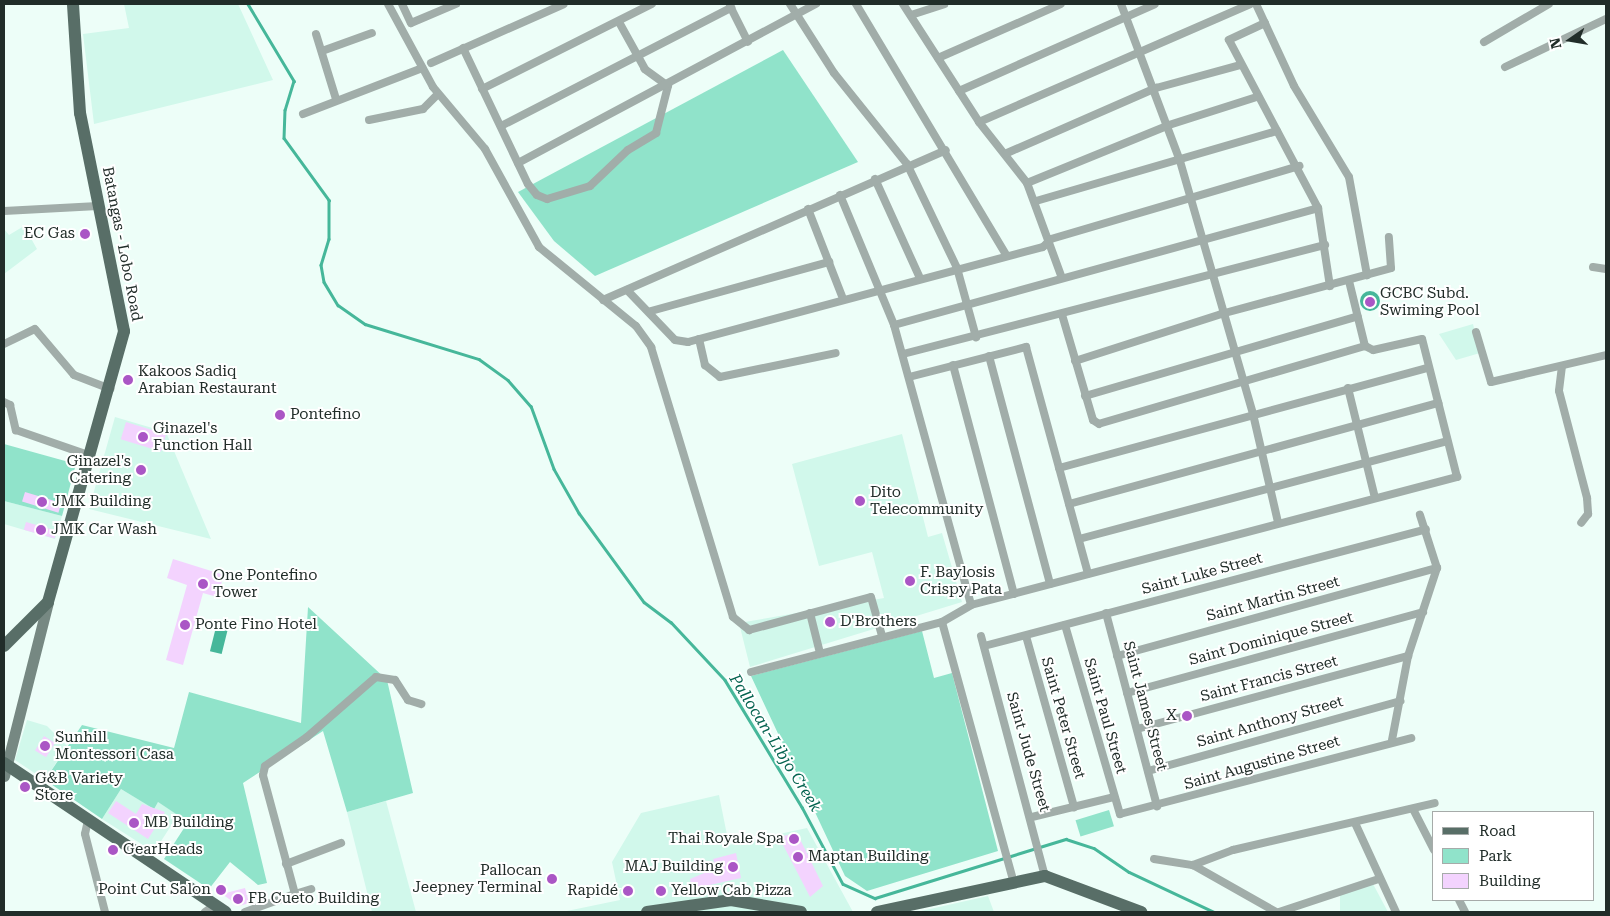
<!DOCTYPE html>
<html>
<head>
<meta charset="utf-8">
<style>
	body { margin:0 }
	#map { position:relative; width:1610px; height:916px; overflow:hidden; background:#edfef8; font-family:"Roboto Serif",serif }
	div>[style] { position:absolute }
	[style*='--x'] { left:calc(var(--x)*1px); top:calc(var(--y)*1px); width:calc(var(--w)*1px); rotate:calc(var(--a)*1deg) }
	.built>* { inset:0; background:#d1f8eb }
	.green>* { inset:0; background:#90e3ca; transform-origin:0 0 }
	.water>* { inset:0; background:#46b79a; transform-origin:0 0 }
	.round { border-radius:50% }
	.stream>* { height:2.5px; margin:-1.25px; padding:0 1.25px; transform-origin:1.25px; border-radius:1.25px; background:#46b79a }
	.building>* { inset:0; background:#f3d3fe; transform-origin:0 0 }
	.minor>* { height:8px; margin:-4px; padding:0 4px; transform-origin:4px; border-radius:4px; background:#a1ada9 }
	.secondary>* { height:11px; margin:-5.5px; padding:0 5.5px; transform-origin:5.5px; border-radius:5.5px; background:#768882 }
	.primary>* { height:12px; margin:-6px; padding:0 6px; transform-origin:6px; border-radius:6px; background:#586e67 }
	.dots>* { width:14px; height:14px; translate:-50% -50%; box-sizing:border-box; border:2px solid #fff; border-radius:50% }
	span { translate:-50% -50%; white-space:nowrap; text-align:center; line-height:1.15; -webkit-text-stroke:4px #fff; paint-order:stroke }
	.poi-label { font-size:15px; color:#212d29 }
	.right { translate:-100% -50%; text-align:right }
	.left { translate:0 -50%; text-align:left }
	.street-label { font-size:15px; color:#212d29 }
	.water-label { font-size:16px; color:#056450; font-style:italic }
	.frame { position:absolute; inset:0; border:5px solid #212d29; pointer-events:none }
	.legend { position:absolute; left:1432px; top:811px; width:162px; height:90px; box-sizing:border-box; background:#fff; border:1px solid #a6aba9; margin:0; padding:6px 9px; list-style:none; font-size:15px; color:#212d29 }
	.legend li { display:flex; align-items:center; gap:10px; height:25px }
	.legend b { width:25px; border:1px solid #a6aba9 }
	.north { position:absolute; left:1545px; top:15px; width:50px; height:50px; -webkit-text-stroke:4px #fff; paint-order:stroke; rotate:257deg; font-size:14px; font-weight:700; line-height:20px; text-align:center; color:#212d29 }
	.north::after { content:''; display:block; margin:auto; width:18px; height:22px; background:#212d29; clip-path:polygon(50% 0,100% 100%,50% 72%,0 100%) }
</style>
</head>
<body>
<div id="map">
	<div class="built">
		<div style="clip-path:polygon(124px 4px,238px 4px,273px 80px,94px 124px,83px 34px,129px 28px)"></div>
		<div style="clip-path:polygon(24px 226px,37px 249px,4px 274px,4px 229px,9px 235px)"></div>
		<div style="clip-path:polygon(1473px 324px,1480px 353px,1456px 360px,1439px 334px)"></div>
		<div style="clip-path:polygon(115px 417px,166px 432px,211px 539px,89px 509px)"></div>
		<div style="clip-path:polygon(902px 434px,928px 537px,942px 533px,962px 602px,750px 667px,739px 623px,884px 598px,872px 552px,819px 566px,792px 464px)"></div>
		<div style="clip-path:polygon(4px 501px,62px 516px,55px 539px,4px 524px)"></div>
		<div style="clip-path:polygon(27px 720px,47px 726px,67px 746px,45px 780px,15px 760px)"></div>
		<div style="clip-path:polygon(121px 789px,153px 808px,158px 802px,178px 815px,154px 852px,102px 819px)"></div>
		<div style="clip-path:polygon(719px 795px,729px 845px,807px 828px,853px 912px,562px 912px,620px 900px,612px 862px,641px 813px)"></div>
		<div style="clip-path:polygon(386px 801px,416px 912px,372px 912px,347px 812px)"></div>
		<div style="clip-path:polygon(1373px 884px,1388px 912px,1340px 912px,1340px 892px)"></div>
		<div style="clip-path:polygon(988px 896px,994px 912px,917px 912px,921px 911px)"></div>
	</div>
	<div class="green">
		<div style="clip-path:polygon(783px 50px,858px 162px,595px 276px,554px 241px,518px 192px)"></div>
		<div style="clip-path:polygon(4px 444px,76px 464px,62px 516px,4px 501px)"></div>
		<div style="clip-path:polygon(308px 607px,387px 680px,413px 793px,347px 812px,323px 731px,243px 783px,267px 883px,258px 885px,230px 862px,209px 889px,164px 859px,188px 822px,158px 802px,154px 809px,121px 789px,102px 819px,45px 780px,82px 725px,174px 748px,189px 692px,301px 723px)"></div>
		<div style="clip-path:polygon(922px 631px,934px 678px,952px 673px,998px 851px,867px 891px,845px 876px,751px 676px)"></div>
		<div style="left:1109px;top:810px;width:17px;height:35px;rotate:73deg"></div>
	</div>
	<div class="water">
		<div class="round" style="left:1360px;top:291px;width:20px;height:20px"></div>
		<div style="left:217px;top:623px;width:12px;height:29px;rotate:14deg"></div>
	</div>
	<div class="stream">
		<div style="--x:248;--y:4;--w:90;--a:59.1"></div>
		<div style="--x:294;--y:81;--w:30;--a:107"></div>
		<div style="--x:285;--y:110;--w:28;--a:92"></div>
		<div style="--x:284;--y:138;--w:77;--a:54"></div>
		<div style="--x:329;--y:200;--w:39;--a:90"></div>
		<div style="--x:329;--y:239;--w:27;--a:107"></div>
		<div style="--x:321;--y:265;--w:17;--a:80"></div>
		<div style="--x:324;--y:282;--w:27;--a:59"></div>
		<div style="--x:338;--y:305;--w:33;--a:35"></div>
		<div style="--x:365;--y:324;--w:119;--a:17.1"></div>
		<div style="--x:479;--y:359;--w:36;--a:36"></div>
		<div style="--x:508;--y:380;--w:35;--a:49"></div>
		<div style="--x:531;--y:406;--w:67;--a:69.9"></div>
		<div style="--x:554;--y:469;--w:51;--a:60.4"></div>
		<div style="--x:579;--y:513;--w:110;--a:53.9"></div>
		<div style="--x:644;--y:602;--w:34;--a:37"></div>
		<div style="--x:671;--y:622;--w:79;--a:47"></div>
		<div style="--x:725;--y:680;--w:149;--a:58.8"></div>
		<div style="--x:802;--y:807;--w:87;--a:62"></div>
		<div style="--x:843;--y:884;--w:35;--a:24"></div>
		<div style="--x:875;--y:898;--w:200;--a:-17.2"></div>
		<div style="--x:1066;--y:839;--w:29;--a:18"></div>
		<div style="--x:1094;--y:848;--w:42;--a:34.4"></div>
		<div style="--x:1129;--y:872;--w:94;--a:25.2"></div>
	</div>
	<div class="building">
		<div style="left:126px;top:422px;width:42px;height:18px;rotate:17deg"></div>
		<div style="left:25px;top:492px;width:38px;height:10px;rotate:17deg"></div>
		<div style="left:26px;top:522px;width:32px;height:8px;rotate:16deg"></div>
		<div style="clip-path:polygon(173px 559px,224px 575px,217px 597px,203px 593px,183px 665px,166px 660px,187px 585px,167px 578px)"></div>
		<div style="left:44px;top:736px;width:13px;height:17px;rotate:32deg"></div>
		<div style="clip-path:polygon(116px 801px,136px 814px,142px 804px,165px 812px,148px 839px,108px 813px)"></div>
		<div style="clip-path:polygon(797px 833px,823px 886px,810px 897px,779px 837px)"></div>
		<div style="clip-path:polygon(736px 853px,741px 878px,692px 889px,690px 879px,716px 868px,713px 859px)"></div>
		<div style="clip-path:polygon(245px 888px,249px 903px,239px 906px,222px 894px)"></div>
	</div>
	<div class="minor">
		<div style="--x:388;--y:4;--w:94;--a:61.5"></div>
		<div style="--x:433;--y:87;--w:81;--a:50"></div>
		<div style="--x:485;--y:149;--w:112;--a:61.1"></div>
		<div style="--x:539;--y:247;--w:125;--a:39.2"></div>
		<div style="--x:636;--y:326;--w:26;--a:54"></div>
		<div style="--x:651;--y:347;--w:282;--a:73.1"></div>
		<div style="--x:733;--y:617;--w:21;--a:39"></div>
		<div style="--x:749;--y:630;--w:126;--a:-15.1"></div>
		<div style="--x:871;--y:597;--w:41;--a:74.2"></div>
		<div style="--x:402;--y:4;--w:21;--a:65"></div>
		<div style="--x:411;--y:23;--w:49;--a:-22.9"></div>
		<div style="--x:790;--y:4;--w:82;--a:57.5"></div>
		<div style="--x:834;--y:73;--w:117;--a:51.3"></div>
		<div style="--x:907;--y:164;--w:115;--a:64.3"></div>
		<div style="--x:957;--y:268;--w:72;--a:74.6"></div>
		<div style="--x:856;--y:4;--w:292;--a:59.1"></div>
		<div style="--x:903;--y:4;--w:140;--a:57.2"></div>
		<div style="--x:979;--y:122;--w:78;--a:51.8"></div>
		<div style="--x:1027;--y:183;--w:101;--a:69.8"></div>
		<div style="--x:1121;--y:4;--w:168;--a:69.4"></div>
		<div style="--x:1180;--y:161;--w:263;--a:73.9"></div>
		<div style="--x:1253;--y:414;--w:111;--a:77"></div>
		<div style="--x:1256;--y:4;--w:90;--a:65.1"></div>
		<div style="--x:1294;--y:86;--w:106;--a:58.9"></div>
		<div style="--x:1349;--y:177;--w:100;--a:79.6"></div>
		<div style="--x:730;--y:6;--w:40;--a:63.4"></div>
		<div style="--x:911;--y:15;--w:35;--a:-18"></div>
		<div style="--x:1265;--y:23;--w:40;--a:155"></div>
		<div style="--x:1229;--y:40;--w:190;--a:62.1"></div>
		<div style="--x:1318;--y:208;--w:79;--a:81.3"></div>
		<div style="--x:316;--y:34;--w:68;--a:72.9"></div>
		<div style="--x:1484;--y:42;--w:75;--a:-30.3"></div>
		<div style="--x:463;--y:48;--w:151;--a:64.5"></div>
		<div style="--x:528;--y:184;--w:14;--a:51"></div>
		<div style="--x:537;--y:195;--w:11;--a:22"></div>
		<div style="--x:547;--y:199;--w:45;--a:-16.8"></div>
		<div style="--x:590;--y:186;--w:52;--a:-43.5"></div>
		<div style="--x:628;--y:150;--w:33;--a:-31"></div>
		<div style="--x:656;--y:133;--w:49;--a:-75.7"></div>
		<div style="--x:668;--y:86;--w:29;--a:-144"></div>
		<div style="--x:645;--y:69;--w:54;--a:-119"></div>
		<div style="--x:322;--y:51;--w:53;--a:-19.8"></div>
		<div style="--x:938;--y:58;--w:134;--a:-23.7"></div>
		<div style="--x:431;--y:63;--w:145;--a:-23.9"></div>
		<div style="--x:1505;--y:67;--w:112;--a:-25.4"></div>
		<div style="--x:482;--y:89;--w:190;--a:-26.6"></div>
		<div style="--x:959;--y:91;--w:214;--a:-23.9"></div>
		<div style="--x:303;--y:114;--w:128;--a:-21.1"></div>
		<div style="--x:369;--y:120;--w:55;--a:-11.5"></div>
		<div style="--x:423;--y:109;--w:21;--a:-45"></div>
		<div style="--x:979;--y:122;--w:296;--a:-23.5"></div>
		<div style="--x:501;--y:126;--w:259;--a:-27.2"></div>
		<div style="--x:1007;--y:153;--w:163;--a:-23.6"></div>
		<div style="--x:1156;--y:88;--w:87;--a:-15.3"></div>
		<div style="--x:518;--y:163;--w:338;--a:-28.1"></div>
		<div style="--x:875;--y:179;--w:109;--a:65.6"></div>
		<div style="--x:1027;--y:183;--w:153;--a:-22.2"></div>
		<div style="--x:1169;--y:125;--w:92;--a:-17.7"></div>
		<div style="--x:840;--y:195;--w:141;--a:67.4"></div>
		<div style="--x:894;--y:325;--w:290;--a:74.6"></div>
		<div style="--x:1036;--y:201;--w:251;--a:-16.2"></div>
		<div style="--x:808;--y:209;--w:97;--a:68.7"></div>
		<div style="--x:4;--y:211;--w:94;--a:-3"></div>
		<div style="--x:1593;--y:267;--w:13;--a:9"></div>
		<div style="--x:1349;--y:281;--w:67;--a:76.2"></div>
		<div style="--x:627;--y:290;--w:69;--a:46.2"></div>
		<div style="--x:675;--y:340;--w:13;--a:9"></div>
		<div style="--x:688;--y:342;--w:367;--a:-15"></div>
		<div style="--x:1043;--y:247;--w:11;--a:-45"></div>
		<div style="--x:1051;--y:239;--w:259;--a:-16.4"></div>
		<div style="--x:603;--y:300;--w:374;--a:-23.6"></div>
		<div style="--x:651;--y:311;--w:185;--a:-15.4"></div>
		<div style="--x:894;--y:325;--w:440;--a:-15.4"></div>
		<div style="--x:1476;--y:332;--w:52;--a:73.3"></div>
		<div style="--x:1491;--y:382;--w:118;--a:-13.2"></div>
		<div style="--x:699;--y:339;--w:27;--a:77"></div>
		<div style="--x:705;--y:365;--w:19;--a:39"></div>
		<div style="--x:720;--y:377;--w:118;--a:-11.7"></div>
		<div style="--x:4;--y:344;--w:34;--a:-26"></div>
		<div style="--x:35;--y:329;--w:60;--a:49.7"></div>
		<div style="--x:74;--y:375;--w:39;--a:21"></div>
		<div style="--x:903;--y:354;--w:436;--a:-14.5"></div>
		<div style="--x:989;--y:356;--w:236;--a:75"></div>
		<div style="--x:1075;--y:361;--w:153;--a:-17.8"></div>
		<div style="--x:1221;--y:314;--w:176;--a:-15.1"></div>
		<div style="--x:1391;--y:268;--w:31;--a:-94"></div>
		<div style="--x:953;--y:365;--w:237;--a:75.1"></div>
		<div style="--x:1562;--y:366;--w:25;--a:97"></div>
		<div style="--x:1559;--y:391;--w:111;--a:75.3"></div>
		<div style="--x:1587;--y:498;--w:16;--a:86"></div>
		<div style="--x:1588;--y:514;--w:11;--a:128"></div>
		<div style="--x:909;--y:377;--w:121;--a:-14.4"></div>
		<div style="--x:1026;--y:347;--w:235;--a:74.7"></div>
		<div style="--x:1348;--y:388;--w:113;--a:76.2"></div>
		<div style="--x:1085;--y:396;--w:284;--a:-16.3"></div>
		<div style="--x:4;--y:402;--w:7;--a:27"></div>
		<div style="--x:10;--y:405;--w:26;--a:77"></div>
		<div style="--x:16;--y:430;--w:79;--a:19.1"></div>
		<div style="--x:1059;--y:468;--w:381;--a:-15.2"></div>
		<div style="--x:1069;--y:504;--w:383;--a:-15.3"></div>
		<div style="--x:1079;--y:539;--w:381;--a:-14.9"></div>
		<div style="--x:810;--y:613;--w:41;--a:76"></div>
		<div style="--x:1106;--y:613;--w:200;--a:75.2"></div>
		<div style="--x:942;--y:622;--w:268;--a:74.6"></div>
		<div style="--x:1065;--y:625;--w:197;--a:73.8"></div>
		<div style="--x:1120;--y:814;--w:301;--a:-14.6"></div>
		<div style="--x:981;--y:636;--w:248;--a:75.1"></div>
		<div style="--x:1026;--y:636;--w:178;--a:74.3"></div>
		<div style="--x:984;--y:646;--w:457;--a:-14.8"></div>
		<div style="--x:1117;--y:656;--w:332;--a:-15.4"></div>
		<div style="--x:751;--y:672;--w:197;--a:-14.7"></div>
		<div style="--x:942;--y:622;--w:34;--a:-30"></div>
		<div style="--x:971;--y:605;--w:503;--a:-14.76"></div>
		<div style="--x:1457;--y:477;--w:142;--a:-104.2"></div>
		<div style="--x:1422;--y:339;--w:50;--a:167.3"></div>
		<div style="--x:1373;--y:350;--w:9;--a:-153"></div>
		<div style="--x:1365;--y:346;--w:277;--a:163.7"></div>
		<div style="--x:1099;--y:424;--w:7;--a:-146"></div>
		<div style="--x:1093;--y:420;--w:109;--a:-106.4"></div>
		<div style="--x:1127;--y:693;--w:307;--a:-15.3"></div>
		<div style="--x:1137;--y:729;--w:281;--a:-15.1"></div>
		<div style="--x:1392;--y:740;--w:86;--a:-79.2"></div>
		<div style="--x:1408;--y:656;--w:93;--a:-71.8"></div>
		<div style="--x:1437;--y:568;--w:56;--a:-107.8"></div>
		<div style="--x:1148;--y:771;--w:262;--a:-15.5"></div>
		<div style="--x:1413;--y:809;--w:46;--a:62.9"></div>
		<div style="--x:1032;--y:817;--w:84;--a:-13.7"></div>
		<div style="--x:88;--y:820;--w:14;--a:102"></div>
		<div style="--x:85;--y:834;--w:81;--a:75.6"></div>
		<div style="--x:1355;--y:823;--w:98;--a:65.3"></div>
		<div style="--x:1154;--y:859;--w:39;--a:9"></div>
		<div style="--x:1193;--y:865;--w:95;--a:29.5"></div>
		<div style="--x:286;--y:864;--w:59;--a:-20.9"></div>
		<div style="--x:1193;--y:865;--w:43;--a:-20.6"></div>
		<div style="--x:1233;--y:850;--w:207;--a:-13.1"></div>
		<div style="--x:295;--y:894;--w:17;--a:-17"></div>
		<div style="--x:1459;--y:900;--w:13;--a:63"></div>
		<div style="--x:205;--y:912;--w:12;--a:-35"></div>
		<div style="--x:245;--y:912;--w:53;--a:-19.8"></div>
		<div style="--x:295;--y:894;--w:123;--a:-105.1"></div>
		<div style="--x:263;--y:775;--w:9;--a:-77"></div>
		<div style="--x:265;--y:766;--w:51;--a:-34.6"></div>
		<div style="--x:307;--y:737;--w:91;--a:-41"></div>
		<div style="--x:376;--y:677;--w:19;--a:9"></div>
		<div style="--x:395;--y:680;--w:24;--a:57"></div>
		<div style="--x:408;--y:700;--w:14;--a:17"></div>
		<div style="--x:1279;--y:912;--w:105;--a:-18.3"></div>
	</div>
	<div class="secondary">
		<div style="--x:4;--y:776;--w:179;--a:-75.8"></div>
	</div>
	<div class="primary">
		<div style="--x:4;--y:646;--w:62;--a:-45"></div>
		<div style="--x:48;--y:602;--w:281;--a:-74.3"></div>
		<div style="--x:124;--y:331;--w:222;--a:-101.4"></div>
		<div style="--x:80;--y:113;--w:109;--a:-93.7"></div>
		<div style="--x:4;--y:763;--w:267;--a:33.9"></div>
		<div style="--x:647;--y:912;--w:85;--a:-8.1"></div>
		<div style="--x:731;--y:900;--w:71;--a:9.7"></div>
		<div style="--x:877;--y:912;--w:172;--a:-12.1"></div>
		<div style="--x:1045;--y:876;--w:103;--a:20.6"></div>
	</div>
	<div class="dots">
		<div style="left:85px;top:234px;background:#aa56c5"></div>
		<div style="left:1370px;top:302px;background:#aa56c5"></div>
		<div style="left:128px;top:380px;background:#aa56c5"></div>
		<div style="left:280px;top:415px;background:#aa56c5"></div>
		<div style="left:143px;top:437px;background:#aa56c5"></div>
		<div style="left:141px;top:470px;background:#aa56c5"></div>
		<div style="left:860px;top:501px;background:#aa56c5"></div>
		<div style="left:42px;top:502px;background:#aa56c5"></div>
		<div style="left:41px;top:530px;background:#aa56c5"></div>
		<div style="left:910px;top:581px;background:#aa56c5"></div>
		<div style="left:203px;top:584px;background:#aa56c5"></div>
		<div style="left:830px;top:622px;background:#aa56c5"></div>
		<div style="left:185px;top:625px;background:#aa56c5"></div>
		<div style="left:1187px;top:716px;background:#aa56c5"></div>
		<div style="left:45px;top:746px;background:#aa56c5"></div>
		<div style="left:25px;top:787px;background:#aa56c5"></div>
		<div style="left:134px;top:823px;background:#aa56c5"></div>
		<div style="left:794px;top:839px;background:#aa56c5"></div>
		<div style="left:113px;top:850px;background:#aa56c5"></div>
		<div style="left:798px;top:857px;background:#aa56c5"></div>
		<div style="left:733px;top:867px;background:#aa56c5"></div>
		<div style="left:552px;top:879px;background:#aa56c5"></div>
		<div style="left:221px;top:890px;background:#aa56c5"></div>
		<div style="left:628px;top:891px;background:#aa56c5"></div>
		<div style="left:661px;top:891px;background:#aa56c5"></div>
		<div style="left:238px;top:899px;background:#aa56c5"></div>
	</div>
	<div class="poi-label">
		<span class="right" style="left:75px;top:234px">EC Gas</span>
		<span class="left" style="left:1380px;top:302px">GCBC Subd.<br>Swiming Pool</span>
		<span class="left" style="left:138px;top:380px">Kakoos Sadiq<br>Arabian Restaurant</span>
		<span class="left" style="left:290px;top:415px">Pontefino</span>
		<span class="left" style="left:153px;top:437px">Ginazel's<br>Function Hall</span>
		<span class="right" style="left:131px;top:470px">Ginazel's<br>Catering</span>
		<span class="left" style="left:870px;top:501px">Dito<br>Telecommunity</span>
		<span class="left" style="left:52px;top:502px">JMK Building</span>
		<span class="left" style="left:51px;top:530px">JMK Car Wash</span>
		<span class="left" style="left:920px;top:581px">F. Baylosis<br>Crispy Pata</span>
		<span class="left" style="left:213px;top:584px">One Pontefino<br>Tower</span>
		<span class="left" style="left:840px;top:622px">D'Brothers</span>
		<span class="left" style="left:195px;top:625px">Ponte Fino Hotel</span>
		<span class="right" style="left:1177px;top:716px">X</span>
		<span class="left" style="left:55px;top:746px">Sunhill<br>Montessori Casa</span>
		<span class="left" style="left:35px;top:787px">G&amp;B Variety<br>Store</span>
		<span class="left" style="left:144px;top:823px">MB Building</span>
		<span class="right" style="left:784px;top:839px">Thai Royale Spa</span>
		<span class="left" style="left:123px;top:850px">GearHeads</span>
		<span class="left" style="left:808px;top:857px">Maptan Building</span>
		<span class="right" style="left:723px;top:867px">MAJ Building</span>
		<span class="right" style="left:542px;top:879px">Pallocan<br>Jeepney Terminal</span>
		<span class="right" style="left:211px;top:890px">Point Cut Salon</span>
		<span class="right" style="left:618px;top:891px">Rapidé</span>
		<span class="left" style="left:671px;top:891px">Yellow Cab Pizza</span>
		<span class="left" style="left:248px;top:899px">FB Cueto Building</span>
	</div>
	<div class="street-label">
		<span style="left:122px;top:244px;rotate:79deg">Batangas - Lobo Road</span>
		<span style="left:1202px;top:574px;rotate:-15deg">Saint Luke Street</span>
		<span style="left:1273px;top:599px;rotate:-15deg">Saint Martin Street</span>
		<span style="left:1271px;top:639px;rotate:-15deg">Saint Dominique Street</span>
		<span style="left:1269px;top:679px;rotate:-15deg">Saint Francis Street</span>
		<span style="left:1145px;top:706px;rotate:75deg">Saint James Street</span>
		<span style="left:1105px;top:716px;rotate:74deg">Saint Paul Street</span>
		<span style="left:1063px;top:718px;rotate:74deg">Saint Peter Street</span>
		<span style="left:1270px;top:722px;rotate:-16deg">Saint Anthony Street</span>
		<span style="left:1028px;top:752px;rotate:74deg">Saint Jude Street</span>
		<span style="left:1262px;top:763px;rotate:-16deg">Saint Augustine Street</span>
	</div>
	<div class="water-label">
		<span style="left:775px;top:743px;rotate:58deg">Pallocan-Libjo Creek</span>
	</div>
	<div class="frame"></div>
	<ul class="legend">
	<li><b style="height:6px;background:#586e67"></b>Road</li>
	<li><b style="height:14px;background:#90e3ca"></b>Park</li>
	<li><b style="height:14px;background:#f3d3fe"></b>Building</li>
	</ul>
	<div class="north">N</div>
</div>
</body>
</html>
